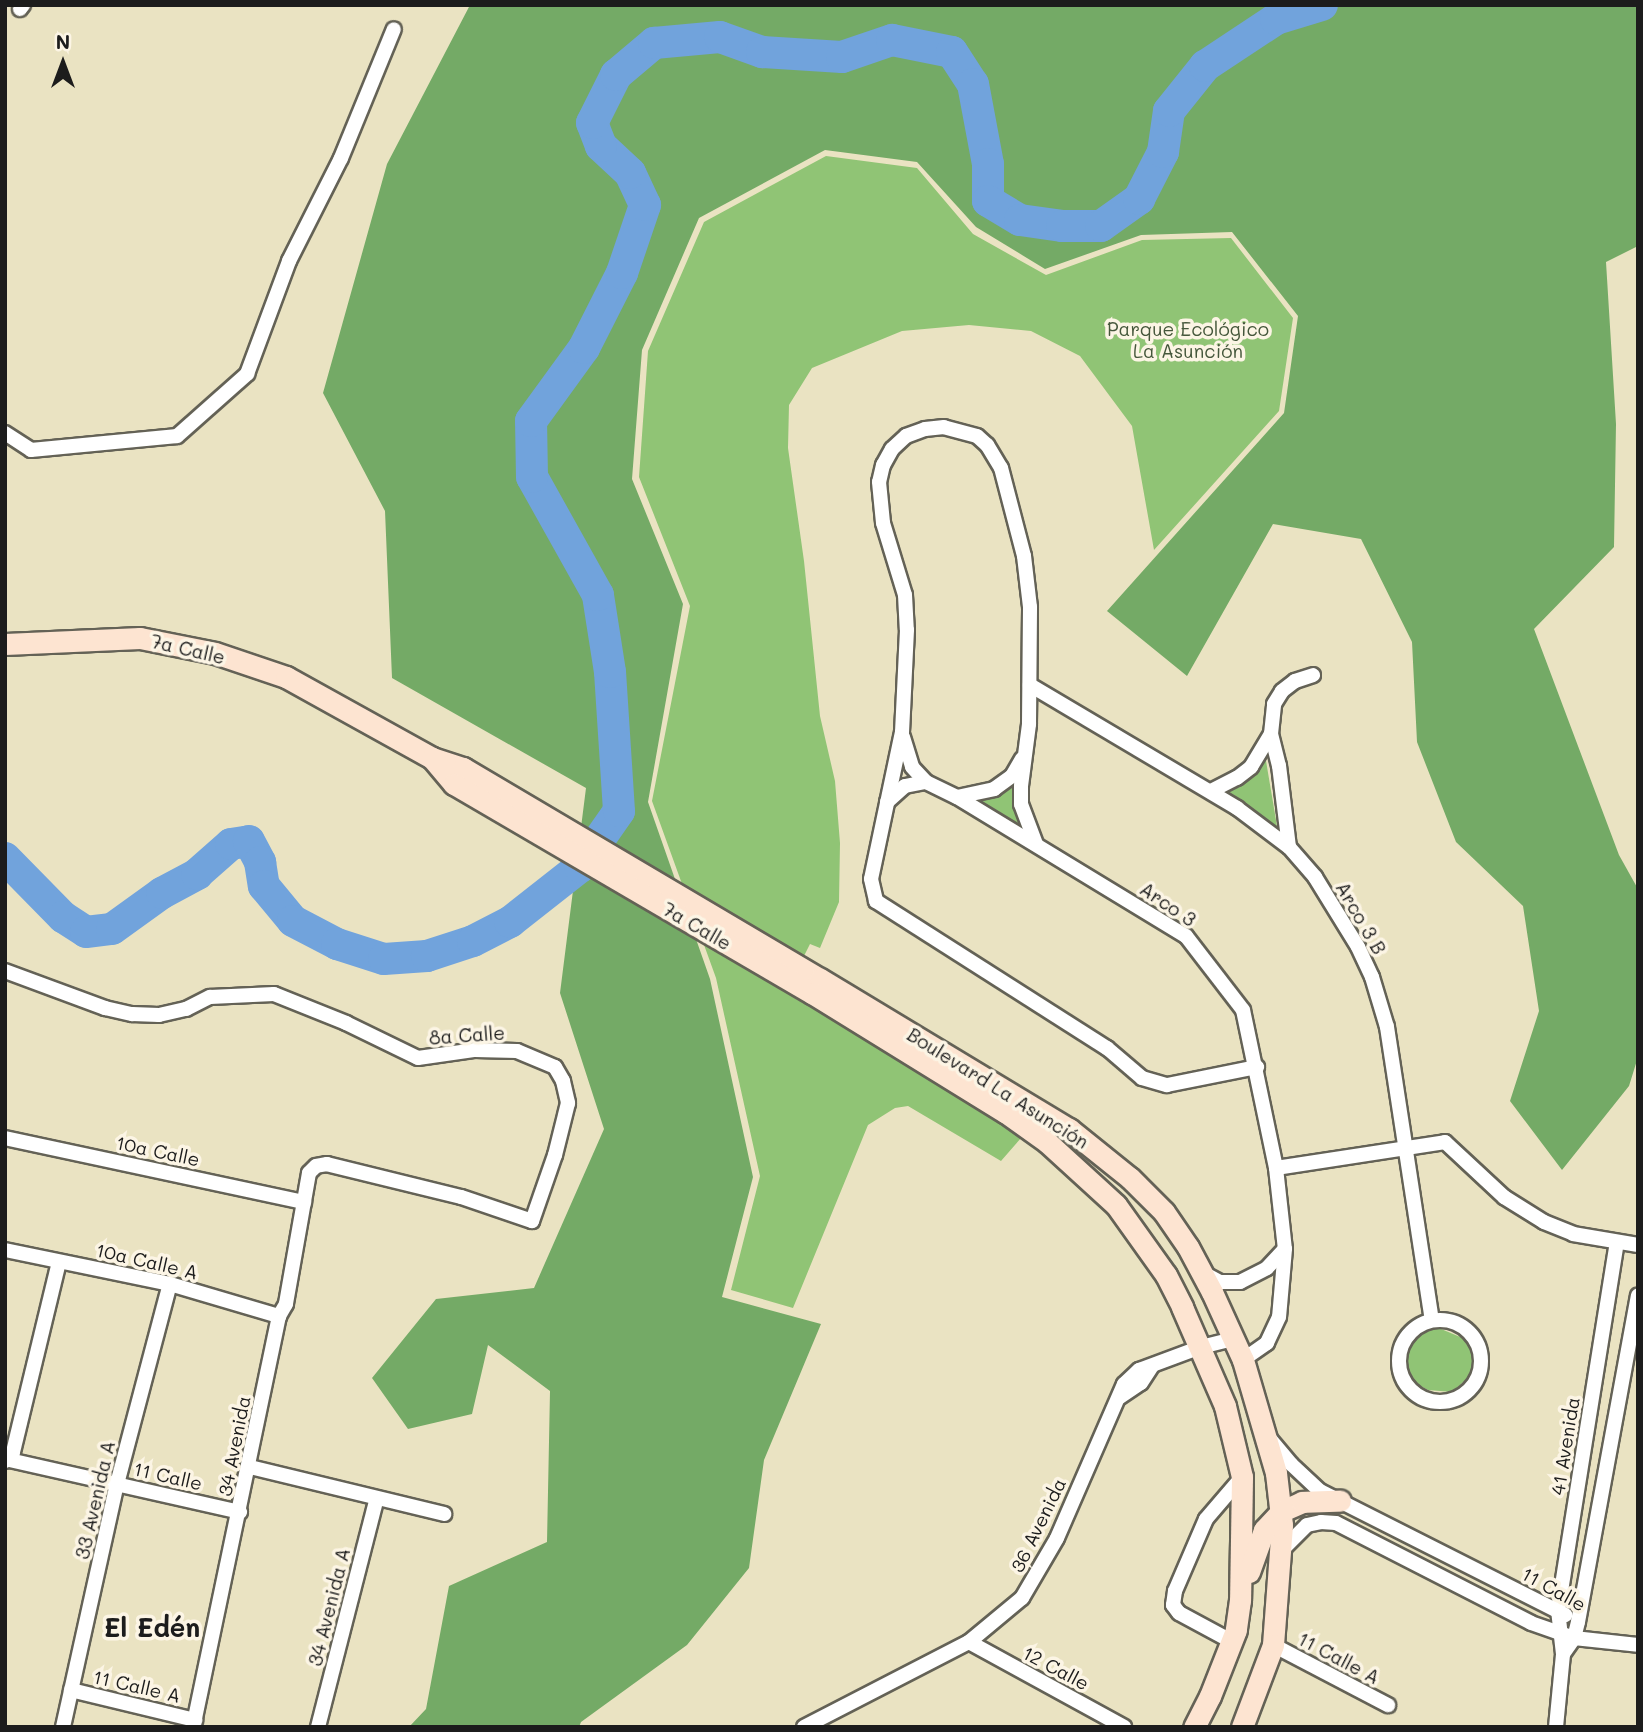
<!DOCTYPE html>
<html>
<head>
<meta charset="utf-8">
<style>
	body { margin:0 }
	#map { position:relative; width:1643px; height:1732px; overflow:hidden; background:#eae3c2; font-family:Mali,sans-serif }
	div>[style] { position:absolute }
	[style*='--x'] { left:calc(var(--x)*1px); top:calc(var(--y)*1px); width:calc(var(--w)*1px); rotate:calc(var(--a)*1deg) }
	.green>* { inset:0; background:#90c475 }
	.forest>* { inset:0; background:#74aa66 }
	.river>* { height:32px; margin:-16px; padding:0 16px; transform-origin:16px; border-radius:16px; background:#71a3dc }
	.roads { filter:drop-shadow(2px 0 #646256) drop-shadow(-2px 0 #646256) drop-shadow(0 2px #646256) drop-shadow(0 -2px #646256) }
	.minor>* { height:14px; margin:-7px; padding:0 7px; transform-origin:7px; border-radius:7px; background:#fff }
	.minor>.ring { margin:-7px; padding:0; box-sizing:content-box; background:none; border:14px solid #fff; border-radius:50% }
	.secondary>* { height:21px; margin:-10.5px; padding:0 10.5px; transform-origin:10.5px; border-radius:10.5px; background:#fde4d1 }
	span { translate:-50% -50%; white-space:nowrap; text-align:center; line-height:1.15; -webkit-text-stroke:7px #fcf5e5; paint-order:stroke }
	.park-label { font-size:19px; color:#45573b }
	.street-label { font-size:19px; color:#1c1c1c }
	.district-label { font-size:26px; color:#1c1c1c; font-weight:700 }
	.frame { position:absolute; inset:0; border:7px solid #1c1c1c; pointer-events:none }
	.north { position:absolute; left:28px; top:28px; width:70px; height:70px; -webkit-text-stroke:5px #fcf5e5; paint-order:stroke; rotate:0deg; font-size:19px; font-weight:700; line-height:28px; text-align:center; color:#1c1c1c }
	.north::after { content:''; display:block; margin:auto; width:24px; height:32px; background:#1c1c1c; clip-path:polygon(50% 0,100% 100%,50% 72%,0 100%) }
</style>
</head>
<body>
<div id="map">
	<div class="green">
		<div style="clip-path:polygon(826px 156px,917px 168px,973px 234px,1046px 275px,1142px 240px,1231px 238px,1293px 318px,1279px 411px,1154px 550px,1132px 426px,1080px 356px,1031px 331px,969px 325px,902px 331px,812px 368px,789px 405px,788px 448px,804px 561px,820px 716px,835px 781px,840px 843px,839px 902px,820px 948px,810px 944px,802px 960px,785px 952px,771px 981px,976px 1106px,1021px 1138px,1001px 1161px,908px 1106px,895px 1108px,868px 1125px,793px 1308px,731px 1290px,760px 1176px,716px 978px,652px 801px,690px 606px,639px 477px,648px 351px,704px 222px)"></div>
		<div style="clip-path:polygon(1264px 749px,1278px 832px,1224px 793px,1248px 777px)"></div>
		<div style="clip-path:polygon(1018px 771px,1029px 837px,967px 799px)"></div>
		<div style="clip-path:polygon(1434px 1326px,1465px 1339px,1471px 1349px,1473px 1365px,1470px 1376px,1452px 1392px,1428px 1390px,1415px 1383px,1403px 1358px,1413px 1335px)"></div>
	</div>
	<div class="forest">
		<div style="clip-path:polygon(470px 5px,1638px 5px,1638px 246px,1606px 262px,1616px 424px,1614px 547px,1534px 629px,1619px 855px,1638px 889px,1638px 1057px,1629px 1086px,1562px 1170px,1510px 1101px,1539px 1011px,1523px 906px,1456px 842px,1417px 742px,1412px 642px,1361px 539px,1273px 524px,1187px 676px,1107px 611px,1284px 413px,1298px 316px,1232px 232px,1141px 235px,1045px 269px,976px 227px,917px 162px,825px 150px,699px 218px,642px 350px,632px 479px,683px 604px,648px 802px,710px 979px,753px 1177px,722px 1297px,821px 1324px,764px 1460px,749px 1568px,687px 1645px,581px 1722px,579px 1727px,409px 1727px,426px 1709px,449px 1586px,547px 1542px,550px 1391px,488px 1345px,472px 1414px,408px 1429px,372px 1378px,436px 1299px,534px 1288px,604px 1129px,560px 993px,586px 788px,392px 678px,385px 511px,323px 393px,387px 164px)"></div>
	</div>
	<div class="river">
		<div style="--x:5;--y:858;--w:83;--a:45.5"></div>
		<div style="--x:63;--y:917;--w:27;--a:33"></div>
		<div style="--x:86;--y:932;--w:26;--a:-7"></div>
		<div style="--x:112;--y:929;--w:62;--a:-35.8"></div>
		<div style="--x:162;--y:893;--w:40;--a:-28"></div>
		<div style="--x:197;--y:874;--w:45;--a:-41.4"></div>
		<div style="--x:231;--y:844;--w:18;--a:-9"></div>
		<div style="--x:249;--y:841;--w:24;--a:62"></div>
		<div style="--x:260;--y:862;--w:24;--a:81"></div>
		<div style="--x:264;--y:886;--w:45;--a:50.4"></div>
		<div style="--x:293;--y:921;--w:50;--a:27.6"></div>
		<div style="--x:337;--y:944;--w:49;--a:17.7"></div>
		<div style="--x:384;--y:959;--w:43;--a:-4"></div>
		<div style="--x:427;--y:956;--w:48;--a:-18.1"></div>
		<div style="--x:473;--y:941;--w:42;--a:-27.2"></div>
		<div style="--x:510;--y:922;--w:89;--a:-38.2"></div>
		<div style="--x:580;--y:867;--w:68;--a:-55.1"></div>
		<div style="--x:619;--y:811;--w:139;--a:-93.7"></div>
		<div style="--x:610;--y:672;--w:78;--a:-98.9"></div>
		<div style="--x:598;--y:595;--w:135;--a:-119.2"></div>
		<div style="--x:532;--y:477;--w:56;--a:-91"></div>
		<div style="--x:531;--y:421;--w:90;--a:-54"></div>
		<div style="--x:584;--y:348;--w:84;--a:-63.1"></div>
		<div style="--x:622;--y:273;--w:72;--a:-71.3"></div>
		<div style="--x:645;--y:205;--w:35;--a:-115"></div>
		<div style="--x:630;--y:173;--w:40;--a:-137"></div>
		<div style="--x:601;--y:146;--w:25;--a:-111"></div>
		<div style="--x:592;--y:123;--w:54;--a:-63.4"></div>
		<div style="--x:616;--y:75;--w:50;--a:-40.1"></div>
		<div style="--x:654;--y:43;--w:66;--a:-5.2"></div>
		<div style="--x:720;--y:37;--w:45;--a:19.7"></div>
		<div style="--x:762;--y:52;--w:80;--a:3.6"></div>
		<div style="--x:842;--y:57;--w:53;--a:-18.8"></div>
		<div style="--x:892;--y:40;--w:61;--a:11.3"></div>
		<div style="--x:952;--y:52;--w:38;--a:57"></div>
		<div style="--x:973;--y:84;--w:81;--a:79.4"></div>
		<div style="--x:988;--y:164;--w:37;--a:90"></div>
		<div style="--x:988;--y:201;--w:37;--a:31"></div>
		<div style="--x:1020;--y:220;--w:42;--a:8.1"></div>
		<div style="--x:1062;--y:226;--w:39;--a:0"></div>
		<div style="--x:1101;--y:226;--w:47;--a:-35.4"></div>
		<div style="--x:1139;--y:199;--w:53;--a:-62.9"></div>
		<div style="--x:1163;--y:152;--w:41;--a:-81.7"></div>
		<div style="--x:1169;--y:111;--w:58;--a:-51.3"></div>
		<div style="--x:1205;--y:66;--w:85;--a:-33.5"></div>
		<div style="--x:1276;--y:19;--w:48;--a:-16.9"></div>
	</div>
	<div class="roads">
		<div class="minor">
			<div style="--x:20;--y:9;--w:5;--a:-53"></div>
			<div style="--x:5;--y:433;--w:31;--a:33"></div>
			<div style="--x:31;--y:450;--w:147;--a:-5.5"></div>
			<div style="--x:177;--y:436;--w:94;--a:-41.5"></div>
			<div style="--x:247;--y:374;--w:121;--a:-69.6"></div>
			<div style="--x:289;--y:261;--w:115;--a:-63.2"></div>
			<div style="--x:341;--y:158;--w:139;--a:-67.7"></div>
			<div style="--x:1030;--y:685;--w:241;--a:30.7"></div>
			<div style="--x:1237;--y:808;--w:65;--a:36.9"></div>
			<div style="--x:1289;--y:847;--w:40;--a:49"></div>
			<div style="--x:1315;--y:877;--w:82;--a:58.4"></div>
			<div style="--x:1358;--y:947;--w:33;--a:65"></div>
			<div style="--x:1372;--y:977;--w:52;--a:73.3"></div>
			<div style="--x:1387;--y:1027;--w:296;--a:81.3"></div>
			<div style="--x:903;--y:737;--w:31;--a:73"></div>
			<div style="--x:912;--y:767;--w:21;--a:47"></div>
			<div style="--x:926;--y:782;--w:34;--a:26"></div>
			<div style="--x:957;--y:797;--w:268;--a:31.3"></div>
			<div style="--x:1186;--y:936;--w:93;--a:52.4"></div>
			<div style="--x:1243;--y:1010;--w:161;--a:78.2"></div>
			<div style="--x:1276;--y:1168;--w:81;--a:83.7"></div>
			<div style="--x:1285;--y:1249;--w:68;--a:95"></div>
			<div style="--x:1279;--y:1317;--w:29;--a:115"></div>
			<div style="--x:1267;--y:1343;--w:29;--a:145"></div>
			<div style="--x:1211;--y:791;--w:29;--a:-27"></div>
			<div style="--x:1237;--y:778;--w:18;--a:-38"></div>
			<div style="--x:1251;--y:767;--w:39;--a:-59"></div>
			<div style="--x:957;--y:797;--w:38;--a:-12"></div>
			<div style="--x:994;--y:789;--w:22;--a:-36"></div>
			<div style="--x:1012;--y:776;--w:20;--a:-60"></div>
			<div style="--x:887;--y:802;--w:24;--a:-42"></div>
			<div style="--x:905;--y:786;--w:21;--a:-11"></div>
			<div style="--x:1036;--y:844;--w:43;--a:-110.6"></div>
			<div style="--x:1021;--y:804;--w:18;--a:-90"></div>
			<div style="--x:1021;--y:786;--w:63;--a:-82.6"></div>
			<div style="--x:1029;--y:724;--w:117;--a:-89.5"></div>
			<div style="--x:1030;--y:607;--w:51;--a:-96.7"></div>
			<div style="--x:1024;--y:556;--w:91;--a:-104.6"></div>
			<div style="--x:1001;--y:468;--w:27;--a:-121"></div>
			<div style="--x:987;--y:445;--w:13;--a:-138"></div>
			<div style="--x:977;--y:436;--w:34;--a:-165"></div>
			<div style="--x:944;--y:427;--w:19;--a:174"></div>
			<div style="--x:925;--y:429;--w:20;--a:160"></div>
			<div style="--x:906;--y:436;--w:19;--a:137"></div>
			<div style="--x:892;--y:449;--w:18;--a:119"></div>
			<div style="--x:883;--y:465;--w:17;--a:103"></div>
			<div style="--x:879;--y:482;--w:41;--a:84.4"></div>
			<div style="--x:883;--y:523;--w:75;--a:73"></div>
			<div style="--x:905;--y:595;--w:35;--a:87"></div>
			<div style="--x:907;--y:630;--w:102;--a:92.8"></div>
			<div style="--x:902;--y:732;--w:150;--a:101.9"></div>
			<div style="--x:871;--y:879;--w:23;--a:77"></div>
			<div style="--x:876;--y:901;--w:274;--a:32.5"></div>
			<div style="--x:1107;--y:1048;--w:46;--a:40.6"></div>
			<div style="--x:1142;--y:1078;--w:26;--a:16"></div>
			<div style="--x:1167;--y:1085;--w:92;--a:-11.3"></div>
			<div style="--x:1289;--y:847;--w:82;--a:-97"></div>
			<div style="--x:1279;--y:766;--w:33;--a:-104"></div>
			<div style="--x:1271;--y:734;--w:30;--a:-84"></div>
			<div style="--x:1274;--y:704;--w:15;--a:-58"></div>
			<div style="--x:1282;--y:691;--w:16;--a:-38"></div>
			<div style="--x:1295;--y:681;--w:19;--a:-18"></div>
			<div style="--x:5;--y:971;--w:107;--a:20.3"></div>
			<div style="--x:105;--y:1008;--w:28;--a:13"></div>
			<div style="--x:132;--y:1014;--w:27;--a:2"></div>
			<div style="--x:159;--y:1015;--w:28;--a:-13"></div>
			<div style="--x:186;--y:1009;--w:27;--a:-27"></div>
			<div style="--x:210;--y:997;--w:64;--a:-2.7"></div>
			<div style="--x:274;--y:994;--w:78;--a:21.9"></div>
			<div style="--x:346;--y:1023;--w:80;--a:25.9"></div>
			<div style="--x:418;--y:1058;--w:58;--a:-8"></div>
			<div style="--x:475;--y:1050;--w:42;--a:1.4"></div>
			<div style="--x:517;--y:1051;--w:41;--a:22.8"></div>
			<div style="--x:555;--y:1067;--w:16;--a:60"></div>
			<div style="--x:563;--y:1081;--w:23;--a:77"></div>
			<div style="--x:568;--y:1103;--w:54;--a:104"></div>
			<div style="--x:555;--y:1155;--w:70;--a:109.2"></div>
			<div style="--x:532;--y:1221;--w:75;--a:-161.3"></div>
			<div style="--x:461;--y:1197;--w:138;--a:-166.2"></div>
			<div style="--x:327;--y:1164;--w:11;--a:170"></div>
			<div style="--x:316;--y:1166;--w:10;--a:135"></div>
			<div style="--x:309;--y:1173;--w:133;--a:100"></div>
			<div style="--x:286;--y:1304;--w:14;--a:120"></div>
			<div style="--x:279;--y:1316;--w:420;--a:101.8"></div>
			<div style="--x:5;--y:1138;--w:306;--a:12.1"></div>
			<div style="--x:1276;--y:1168;--w:171;--a:-8.7"></div>
			<div style="--x:1445;--y:1142;--w:81;--a:43"></div>
			<div style="--x:1504;--y:1197;--w:47;--a:32"></div>
			<div style="--x:1544;--y:1222;--w:31;--a:22"></div>
			<div style="--x:1573;--y:1234;--w:66;--a:9.6"></div>
			<div style="--x:5;--y:1250;--w:168;--a:11.6"></div>
			<div style="--x:170;--y:1284;--w:114;--a:16.4"></div>
			<div style="--x:1203;--y:1273;--w:19;--a:28"></div>
			<div style="--x:1220;--y:1282;--w:20;--a:0"></div>
			<div style="--x:1240;--y:1282;--w:30;--a:-27"></div>
			<div style="--x:1267;--y:1268;--w:26;--a:-47"></div>
			<div class="ring" style="left:1399px;top:1320px;width:68px;height:68px"></div>
			<div style="--x:1120;--y:1397;--w:25;--a:-34"></div>
			<div style="--x:1141;--y:1383;--w:20;--a:-57"></div>
			<div style="--x:1270;--y:1439;--w:33;--a:50"></div>
			<div style="--x:1291;--y:1464;--w:40;--a:43"></div>
			<div style="--x:1320;--y:1491;--w:275;--a:26.8"></div>
			<div style="--x:5;--y:1459;--w:241;--a:12.7"></div>
			<div style="--x:5;--y:1461;--w:12;--a:-48"></div>
			<div style="--x:13;--y:1452;--w:195;--a:-76.4"></div>
			<div style="--x:250;--y:1467;--w:200;--a:13.6"></div>
			<div style="--x:1282;--y:1550;--w:35;--a:-45"></div>
			<div style="--x:1307;--y:1525;--w:14;--a:-12"></div>
			<div style="--x:1321;--y:1522;--w:15;--a:4"></div>
			<div style="--x:1336;--y:1523;--w:219;--a:27.1"></div>
			<div style="--x:1531;--y:1623;--w:46;--a:19.2"></div>
			<div style="--x:1574;--y:1638;--w:64;--a:6.2"></div>
			<div style="--x:1231;--y:1641;--w:59;--a:-151.7"></div>
			<div style="--x:1179;--y:1613;--w:10;--a:-127"></div>
			<div style="--x:1173;--y:1605;--w:14;--a:-82"></div>
			<div style="--x:1175;--y:1591;--w:78;--a:-66.7"></div>
			<div style="--x:1206;--y:1519;--w:55;--a:-49.4"></div>
			<div style="--x:969;--y:1642;--w:177;--a:28.7"></div>
			<div style="--x:1273;--y:1645;--w:130;--a:27.6"></div>
			<div style="--x:1563;--y:1654;--w:44;--a:-96.5"></div>
			<div style="--x:1558;--y:1610;--w:372;--a:-80.9"></div>
			<div style="--x:71;--y:1690;--w:128;--a:13.6"></div>
			<div style="--x:63;--y:1727;--w:249;--a:-77.5"></div>
			<div style="--x:117;--y:1484;--w:207;--a:-75.2"></div>
			<div style="--x:318;--y:1727;--w:236;--a:-75.6"></div>
			<div style="--x:804;--y:1727;--w:186;--a:-27.3"></div>
			<div style="--x:969;--y:1642;--w:69;--a:-39.7"></div>
			<div style="--x:1022;--y:1598;--w:69;--a:-59.7"></div>
			<div style="--x:1057;--y:1538;--w:168;--a:-66.5"></div>
			<div style="--x:1124;--y:1384;--w:21;--a:-43"></div>
			<div style="--x:1139;--y:1370;--w:66;--a:-20.4"></div>
			<div style="--x:1201;--y:1347;--w:34;--a:-14"></div>
			<div style="--x:1556;--y:1727;--w:73;--a:-84.5"></div>
			<div style="--x:1563;--y:1654;--w:19;--a:-55"></div>
			<div style="--x:1574;--y:1638;--w:16;--a:-76"></div>
			<div style="--x:1578;--y:1622;--w:332;--a:-79.6"></div>
		</div>
		<div class="secondary">
			<div style="--x:5;--y:644;--w:135;--a:-2.5"></div>
			<div style="--x:140;--y:638;--w:76;--a:11.3"></div>
			<div style="--x:215;--y:653;--w:75;--a:18.7"></div>
			<div style="--x:286;--y:677;--w:167;--a:29"></div>
			<div style="--x:432;--y:758;--w:33;--a:18"></div>
			<div style="--x:463;--y:768;--w:415;--a:30.6"></div>
			<div style="--x:820;--y:979;--w:291;--a:31.1"></div>
			<div style="--x:1069;--y:1129;--w:78;--a:38.8"></div>
			<div style="--x:1130;--y:1178;--w:48;--a:45"></div>
			<div style="--x:1164;--y:1212;--w:42;--a:55.6"></div>
			<div style="--x:1188;--y:1247;--w:51;--a:61.9"></div>
			<div style="--x:1212;--y:1292;--w:75;--a:65.5"></div>
			<div style="--x:1243;--y:1360;--w:118;--a:73.7"></div>
			<div style="--x:1276;--y:1473;--w:52;--a:83.4"></div>
			<div style="--x:1282;--y:1525;--w:120;--a:94.3"></div>
			<div style="--x:1273;--y:1645;--w:88;--a:110.7"></div>
			<div style="--x:432;--y:758;--w:34;--a:50"></div>
			<div style="--x:454;--y:784;--w:415;--a:30.3"></div>
			<div style="--x:812;--y:993;--w:227;--a:31.7"></div>
			<div style="--x:1005;--y:1112;--w:52;--a:35.5"></div>
			<div style="--x:1047;--y:1142;--w:93;--a:42.4"></div>
			<div style="--x:1116;--y:1205;--w:86;--a:54.5"></div>
			<div style="--x:1166;--y:1275;--w:36;--a:63"></div>
			<div style="--x:1182;--y:1307;--w:108;--a:66.5"></div>
			<div style="--x:1225;--y:1406;--w:73;--a:76.5"></div>
			<div style="--x:1242;--y:1477;--w:123;--a:90.9"></div>
			<div style="--x:1240;--y:1600;--w:30;--a:98"></div>
			<div style="--x:1236;--y:1630;--w:71;--a:111.5"></div>
			<div style="--x:1210;--y:1696;--w:35;--a:117"></div>
			<div style="--x:1249;--y:1572;--w:45;--a:-70.3"></div>
			<div style="--x:1264;--y:1530;--w:26;--a:-47"></div>
			<div style="--x:1282;--y:1511;--w:22;--a:-24"></div>
			<div style="--x:1302;--y:1502;--w:38;--a:-2"></div>
		</div>
	</div>
	<div class="park-label">
		<span style="left:1188px;top:340px">Parque Ecológico<br>La Asunción</span>
	</div>
	<div class="street-label">
		<span style="left:188px;top:649px;rotate:13deg">7a Calle</span>
		<span style="left:1168px;top:904px;rotate:34deg">Arco 3</span>
		<span style="left:1361px;top:918px;rotate:60deg">Arco 3 B</span>
		<span style="left:697px;top:926px;rotate:30deg">7a Calle</span>
		<span style="left:467px;top:1035px;rotate:-4deg">8a Calle</span>
		<span style="left:998px;top:1088px;rotate:32deg">Boulevard La Asunción</span>
		<span style="left:158px;top:1151px;rotate:12deg">10a Calle</span>
		<span style="left:147px;top:1261px;rotate:13deg">10a Calle A</span>
		<span style="left:234px;top:1446px;rotate:-79deg">34 Avenida</span>
		<span style="left:1565px;top:1446px;rotate:-81deg">41 Avenida</span>
		<span style="left:168px;top:1476px;rotate:13deg">11 Calle</span>
		<span style="left:95px;top:1500px;rotate:-77deg">33 Avenida A</span>
		<span style="left:1038px;top:1525px;rotate:-64deg">36 Avenida</span>
		<span style="left:1554px;top:1589px;rotate:29deg">11 Calle</span>
		<span style="left:329px;top:1607px;rotate:-76deg">34 Avenida A</span>
		<span style="left:1339px;top:1658px;rotate:28deg">11 Calle A</span>
		<span style="left:1056px;top:1668px;rotate:28deg">12 Calle</span>
		<span style="left:137px;top:1686px;rotate:13deg">11 Calle A</span>
	</div>
	<div class="district-label">
		<span style="left:152px;top:1628px">El Edén</span>
	</div>
	<div class="frame"></div>
	<div class="north">N</div>
</div>
</body>
</html>
